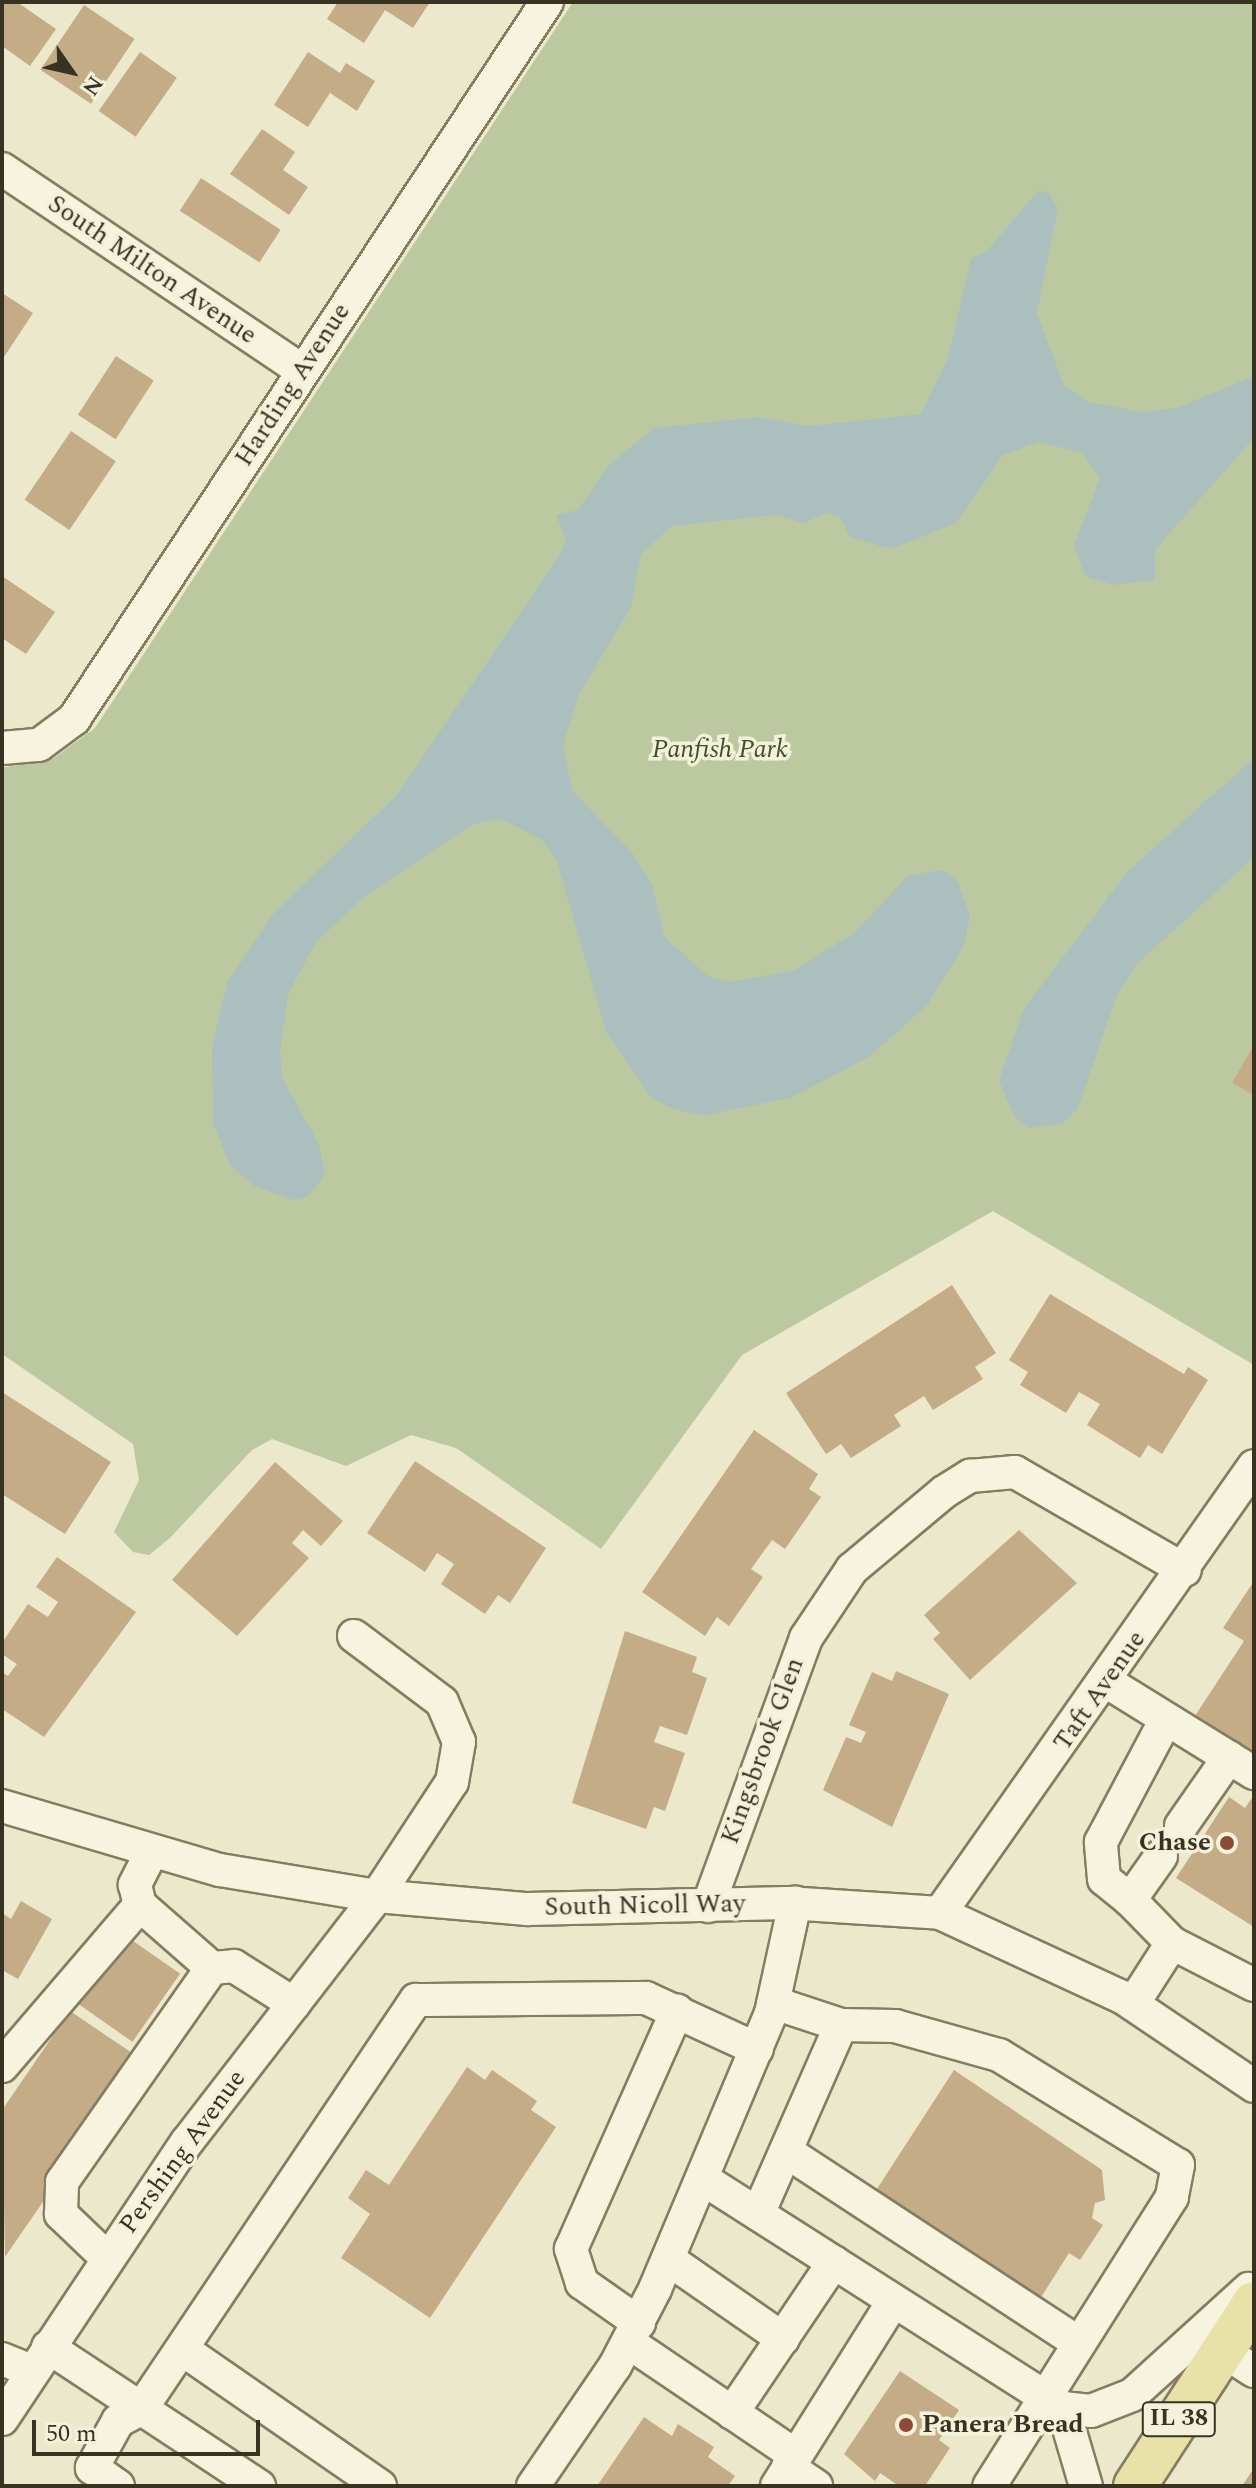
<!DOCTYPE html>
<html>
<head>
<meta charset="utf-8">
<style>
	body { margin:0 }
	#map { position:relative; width:1256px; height:2488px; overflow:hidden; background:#ebe8cc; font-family:Spectral,serif }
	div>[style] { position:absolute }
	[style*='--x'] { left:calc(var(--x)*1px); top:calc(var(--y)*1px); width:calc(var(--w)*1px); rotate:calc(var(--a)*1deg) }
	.green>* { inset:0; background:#bbc8a0 }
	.water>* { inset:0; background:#abc0be }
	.building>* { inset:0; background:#c4ad86; transform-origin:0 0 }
	.roads { filter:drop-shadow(2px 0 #867d61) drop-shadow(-2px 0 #867d61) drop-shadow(0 2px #867d61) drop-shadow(0 -2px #867d61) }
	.minor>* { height:32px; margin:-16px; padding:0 16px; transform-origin:16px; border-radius:16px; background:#f6f4de }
	.major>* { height:42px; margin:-21px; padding:0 21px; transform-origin:21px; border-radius:21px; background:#e8e2a9 }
	.dots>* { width:22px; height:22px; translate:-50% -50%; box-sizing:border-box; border:4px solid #f3f1da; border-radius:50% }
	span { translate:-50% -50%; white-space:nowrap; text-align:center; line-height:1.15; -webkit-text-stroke:7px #f3f1da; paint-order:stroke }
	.shield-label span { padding:2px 6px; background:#f3f1da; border:2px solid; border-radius:6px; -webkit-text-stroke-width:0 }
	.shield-label { font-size:24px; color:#383223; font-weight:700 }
	.street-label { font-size:26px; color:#383223 }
	.park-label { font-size:26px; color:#40522c; font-style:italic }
	.poi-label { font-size:26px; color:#383223; font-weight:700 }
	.right { translate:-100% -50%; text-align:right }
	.left { translate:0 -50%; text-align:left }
	.frame { position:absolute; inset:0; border:4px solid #383223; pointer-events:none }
	.north { position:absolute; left:32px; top:32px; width:80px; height:80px; -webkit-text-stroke:6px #f3f1da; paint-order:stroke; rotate:124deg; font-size:22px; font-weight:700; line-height:32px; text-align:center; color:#383223 }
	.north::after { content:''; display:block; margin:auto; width:28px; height:36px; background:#383223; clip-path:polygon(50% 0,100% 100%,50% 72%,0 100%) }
	.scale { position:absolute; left:32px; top:2420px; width:228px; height:36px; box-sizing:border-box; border:4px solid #383223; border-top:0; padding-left:10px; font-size:24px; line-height:28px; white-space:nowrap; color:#383223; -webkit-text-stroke:6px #f3f1da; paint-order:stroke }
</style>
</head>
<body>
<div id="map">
	<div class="green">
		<div style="clip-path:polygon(573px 2px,1254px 2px,1254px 1365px,993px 1211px,742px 1355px,601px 1549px,456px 1448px,411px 1435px,346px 1466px,272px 1439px,252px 1450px,170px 1538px,149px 1555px,133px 1552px,114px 1532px,139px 1480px,133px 1444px,2px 1354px,2px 768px,54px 758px,95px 728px)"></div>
	</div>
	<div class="water">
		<div style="clip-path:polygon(1038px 191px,1048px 192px,1058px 208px,1037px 313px,1064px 385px,1088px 402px,1143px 412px,1177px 408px,1254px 376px,1254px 438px,1155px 550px,1155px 580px,1113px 585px,1085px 576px,1074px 545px,1100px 478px,1082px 453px,1039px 442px,1003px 455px,956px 523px,891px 549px,850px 537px,840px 517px,826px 513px,804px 523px,776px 515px,672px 526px,641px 554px,631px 607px,579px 695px,563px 745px,572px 790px,633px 854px,652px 885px,665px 938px,708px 976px,731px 982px,795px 970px,855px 932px,909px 875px,942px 870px,957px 880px,970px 915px,964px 945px,928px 1004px,869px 1057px,790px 1098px,705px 1115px,675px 1110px,651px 1097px,606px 1032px,556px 858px,542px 840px,502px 819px,473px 824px,364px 897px,315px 943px,288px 995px,280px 1052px,282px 1078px,319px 1144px,325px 1175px,307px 1197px,293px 1200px,254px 1186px,230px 1165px,213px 1123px,212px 1047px,227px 983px,274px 913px,397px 795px,561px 553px,566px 539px,556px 515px,578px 510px,608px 466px,654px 428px,759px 417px,809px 426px,921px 414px,948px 358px,971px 259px,986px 252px)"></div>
		<div style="clip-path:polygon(1254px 758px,1254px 857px,1138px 963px,1117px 995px,1078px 1108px,1062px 1124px,1029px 1128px,1014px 1116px,999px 1081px,1023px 1010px,1128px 871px)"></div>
	</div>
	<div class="building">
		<div style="clip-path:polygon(2px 2px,17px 2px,56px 29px,30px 66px,2px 46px)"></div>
		<div style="clip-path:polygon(338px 2px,430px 2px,413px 28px,385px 10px,364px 43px,327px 19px)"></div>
		<div style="left:84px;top:5px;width:61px;height:78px;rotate:34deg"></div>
		<div style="left:140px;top:52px;width:45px;height:72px;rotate:35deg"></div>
		<div style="clip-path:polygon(308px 52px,340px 73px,346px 63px,375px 81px,357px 111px,330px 93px,308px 127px,274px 105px)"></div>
		<div style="clip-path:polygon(262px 129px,295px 152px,283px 170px,308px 187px,289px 215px,230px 174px)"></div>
		<div style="left:201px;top:178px;width:95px;height:39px;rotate:33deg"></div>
		<div style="clip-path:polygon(2px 293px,33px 313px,2px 360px)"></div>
		<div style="left:116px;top:356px;width:45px;height:70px;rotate:33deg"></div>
		<div style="left:71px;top:431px;width:54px;height:83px;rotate:34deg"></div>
		<div style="clip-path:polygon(2px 576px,55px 612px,26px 654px,2px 638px)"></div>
		<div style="clip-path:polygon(1254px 1045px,1254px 1095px,1232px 1083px)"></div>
		<div style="clip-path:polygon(952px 1285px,996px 1353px,975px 1367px,983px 1379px,933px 1410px,924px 1396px,894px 1415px,901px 1426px,851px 1458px,841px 1444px,826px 1454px,786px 1393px)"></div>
		<div style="clip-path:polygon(1050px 1294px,1184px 1374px,1188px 1367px,1208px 1380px,1162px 1454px,1148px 1445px,1140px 1458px,1087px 1425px,1100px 1404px,1079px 1392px,1066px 1413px,1020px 1385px,1028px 1372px,1009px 1360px)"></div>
		<div style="clip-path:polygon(2px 1392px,111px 1462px,65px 1534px,2px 1494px)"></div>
		<div style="clip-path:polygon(754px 1430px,818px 1474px,809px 1489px,821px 1497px,785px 1549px,772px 1540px,751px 1569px,763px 1577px,729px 1626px,717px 1617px,705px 1636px,642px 1592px)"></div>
		<div style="clip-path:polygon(415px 1461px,546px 1548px,510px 1603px,498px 1595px,485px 1614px,441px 1584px,454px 1564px,437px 1553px,425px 1572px,367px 1533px)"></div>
		<div style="clip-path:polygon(275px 1462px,343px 1521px,321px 1546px,303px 1530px,292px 1543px,309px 1558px,237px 1636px,172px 1580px)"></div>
		<div style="clip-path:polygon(1019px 1530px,1077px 1583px,970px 1680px,933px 1639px,940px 1633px,924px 1615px)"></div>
		<div style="clip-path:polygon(57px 1557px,136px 1612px,44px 1737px,2px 1709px,2px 1672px,8px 1676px,17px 1664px,2px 1654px,2px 1643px,28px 1604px,48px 1617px,58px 1602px,36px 1587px)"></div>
		<div style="clip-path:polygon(1254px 1581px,1254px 1759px,1193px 1719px,1244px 1641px,1223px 1628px)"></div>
		<div style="clip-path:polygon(625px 1631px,697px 1657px,692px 1672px,707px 1678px,687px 1735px,660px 1726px,654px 1742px,685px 1753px,665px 1811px,654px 1807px,646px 1829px,572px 1803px)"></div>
		<div style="clip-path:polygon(896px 1671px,949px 1694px,892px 1827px,823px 1790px,846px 1737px,861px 1743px,866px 1732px,849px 1725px,872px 1672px,892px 1681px)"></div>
		<div style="clip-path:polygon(1254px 1795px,1254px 1927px,1176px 1878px,1229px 1797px,1245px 1808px)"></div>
		<div style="clip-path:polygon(21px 1901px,52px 1919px,18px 1979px,2px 1970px,2px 1913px,11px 1919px)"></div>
		<div style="left:126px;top:1936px;width:66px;height:83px;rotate:35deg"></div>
		<div style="clip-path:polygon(70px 2011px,141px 2059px,5px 2257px,2px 2110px)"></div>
		<div style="clip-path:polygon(467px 2067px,485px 2080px,492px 2070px,537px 2101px,531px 2110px,556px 2127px,430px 2318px,341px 2258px,370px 2214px,348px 2198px,366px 2170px,389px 2185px)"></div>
		<div style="clip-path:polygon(954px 2070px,1102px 2170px,1105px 2200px,1095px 2203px,1092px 2218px,1103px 2225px,1080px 2260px,1069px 2253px,1040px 2299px,875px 2192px)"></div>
		<div style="clip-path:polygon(900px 2371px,959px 2410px,939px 2440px,950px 2448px,925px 2486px,899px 2486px,880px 2473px,875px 2481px,844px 2454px)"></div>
		<div style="clip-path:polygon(644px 2417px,672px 2436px,678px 2424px,714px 2447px,708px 2457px,735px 2476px,728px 2486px,597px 2486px)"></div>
		<div style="clip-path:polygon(1254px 2468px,1254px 2486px,1242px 2486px)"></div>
	</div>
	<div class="roads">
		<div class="minor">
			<div style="--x:2;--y:169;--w:362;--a:33.9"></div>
			<div style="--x:2;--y:748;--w:37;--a:-5"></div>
			<div style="--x:39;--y:745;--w:44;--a:-36.6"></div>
			<div style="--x:74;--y:719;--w:859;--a:-56.59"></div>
			<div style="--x:1107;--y:1682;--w:173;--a:31.8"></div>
			<div style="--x:2;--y:1806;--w:227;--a:16.4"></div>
			<div style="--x:220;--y:1870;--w:159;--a:9.4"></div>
			<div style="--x:377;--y:1896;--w:151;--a:5"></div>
			<div style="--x:527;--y:1909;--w:260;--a:-1.3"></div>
			<div style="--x:787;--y:1903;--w:153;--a:3.7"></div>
			<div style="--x:940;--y:1913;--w:200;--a:24.8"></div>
			<div style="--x:1122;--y:1997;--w:159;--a:34"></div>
			<div style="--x:1181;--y:1826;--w:84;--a:-55.2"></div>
			<div style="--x:151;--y:1853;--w:36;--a:117"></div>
			<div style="--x:135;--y:1885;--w:21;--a:76"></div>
			<div style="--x:140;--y:1905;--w:96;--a:41.2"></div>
			<div style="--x:1161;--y:1856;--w:54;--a:125.2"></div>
			<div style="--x:1130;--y:1900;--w:60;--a:45.7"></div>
			<div style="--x:1172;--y:1943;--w:92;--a:27.1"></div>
			<div style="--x:1130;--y:1900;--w:33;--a:-141"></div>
			<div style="--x:1104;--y:1879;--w:37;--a:-95"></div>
			<div style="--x:1101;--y:1842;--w:135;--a:-62.1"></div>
			<div style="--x:708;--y:1906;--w:285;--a:-69.9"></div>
			<div style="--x:806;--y:1638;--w:83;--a:-56.3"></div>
			<div style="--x:852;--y:1569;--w:120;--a:-39.9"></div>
			<div style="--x:944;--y:1492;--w:31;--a:-32"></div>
			<div style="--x:970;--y:1476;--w:45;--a:-5.1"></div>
			<div style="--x:1015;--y:1472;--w:196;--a:30"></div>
			<div style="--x:940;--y:1913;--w:546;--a:-54.91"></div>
			<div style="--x:1133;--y:2004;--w:72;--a:-57.4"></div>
			<div style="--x:841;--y:2025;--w:54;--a:1.1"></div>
			<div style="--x:895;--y:2026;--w:108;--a:15.6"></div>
			<div style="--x:999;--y:2055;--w:210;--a:31.6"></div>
			<div style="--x:1178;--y:2165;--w:33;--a:101"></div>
			<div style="--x:1172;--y:2197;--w:342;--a:122.3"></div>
			<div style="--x:2;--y:2066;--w:212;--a:-49.4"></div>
			<div style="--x:790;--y:2154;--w:342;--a:33.2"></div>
			<div style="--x:703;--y:2179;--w:427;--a:32.5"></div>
			<div style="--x:1063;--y:2408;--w:28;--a:6"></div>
			<div style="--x:1091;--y:2411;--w:44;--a:-21.3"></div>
			<div style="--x:1132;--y:2395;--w:158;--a:-42.2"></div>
			<div style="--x:758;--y:2214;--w:206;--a:-66.3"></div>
			<div style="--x:841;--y:2025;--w:71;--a:-161.8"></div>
			<div style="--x:107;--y:2258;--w:64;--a:-136.3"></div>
			<div style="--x:61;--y:2214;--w:32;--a:-88"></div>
			<div style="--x:62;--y:2182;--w:261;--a:-55"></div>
			<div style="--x:212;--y:1968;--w:22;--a:-5"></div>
			<div style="--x:234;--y:1966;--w:71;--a:32.3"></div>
			<div style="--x:668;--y:2259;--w:140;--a:34.8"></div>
			<div style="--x:639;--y:2323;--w:70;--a:-144.9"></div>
			<div style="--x:582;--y:2283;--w:36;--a:-108"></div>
			<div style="--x:571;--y:2249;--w:261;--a:-66"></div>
			<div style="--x:628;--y:2342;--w:198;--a:34.1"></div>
			<div style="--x:48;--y:2347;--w:253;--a:33.4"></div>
			<div style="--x:182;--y:2349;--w:241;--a:34.7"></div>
			<div style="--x:1223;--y:2351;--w:37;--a:33"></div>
			<div style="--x:2;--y:2359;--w:32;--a:22"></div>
			<div style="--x:1063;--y:2408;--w:81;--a:73.6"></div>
			<div style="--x:732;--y:2413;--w:182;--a:-56"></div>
			<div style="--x:2;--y:2419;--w:333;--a:-56.3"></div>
			<div style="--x:187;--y:2142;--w:311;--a:-52.3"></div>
			<div style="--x:377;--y:1896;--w:136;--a:-56.7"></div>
			<div style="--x:452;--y:1782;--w:41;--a:-80.1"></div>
			<div style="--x:459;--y:1742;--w:43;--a:-113"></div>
			<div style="--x:442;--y:1702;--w:110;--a:-143.1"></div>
			<div style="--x:788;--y:2467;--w:34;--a:34"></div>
			<div style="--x:118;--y:2486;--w:32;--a:-145"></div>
			<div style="--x:92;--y:2468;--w:54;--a:-61"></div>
			<div style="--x:118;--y:2421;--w:26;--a:-28"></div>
			<div style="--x:141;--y:2409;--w:493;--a:-56.1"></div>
			<div style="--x:416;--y:2000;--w:230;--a:-0.5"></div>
			<div style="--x:646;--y:1998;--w:122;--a:24.7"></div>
			<div style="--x:533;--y:2486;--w:145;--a:-55.7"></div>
			<div style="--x:615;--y:2366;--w:87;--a:-62.5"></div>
			<div style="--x:655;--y:2289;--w:299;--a:-67.2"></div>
			<div style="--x:771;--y:2013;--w:113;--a:-77.7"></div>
			<div style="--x:777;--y:2486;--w:218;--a:-57.8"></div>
		</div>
		<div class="major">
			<div style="--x:1135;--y:2486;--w:218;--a:-57"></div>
		</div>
	</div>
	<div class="dots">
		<div style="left:1227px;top:1843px;background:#8e4a38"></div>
		<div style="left:906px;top:2425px;background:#8e4a38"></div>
	</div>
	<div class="shield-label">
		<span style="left:1179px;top:2419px">IL 38</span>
	</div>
	<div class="street-label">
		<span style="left:152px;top:270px;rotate:34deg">South Milton Avenue</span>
		<span style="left:293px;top:385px;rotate:-57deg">Harding Avenue</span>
		<span style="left:1100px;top:1691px;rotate:-55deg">Taft Avenue</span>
		<span style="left:763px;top:1751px;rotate:-70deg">Kingsbrook Glen</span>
		<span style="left:645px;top:1906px;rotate:-1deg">South Nicoll Way</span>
		<span style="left:183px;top:2152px;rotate:-54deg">Pershing Avenue</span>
	</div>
	<div class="park-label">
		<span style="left:720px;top:750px">Panfish Park</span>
	</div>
	<div class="poi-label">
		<span class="right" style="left:1211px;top:1843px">Chase</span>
		<span class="left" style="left:922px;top:2425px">Panera Bread</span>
	</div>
	<div class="frame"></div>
	<div class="north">N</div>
	<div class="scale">50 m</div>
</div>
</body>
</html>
